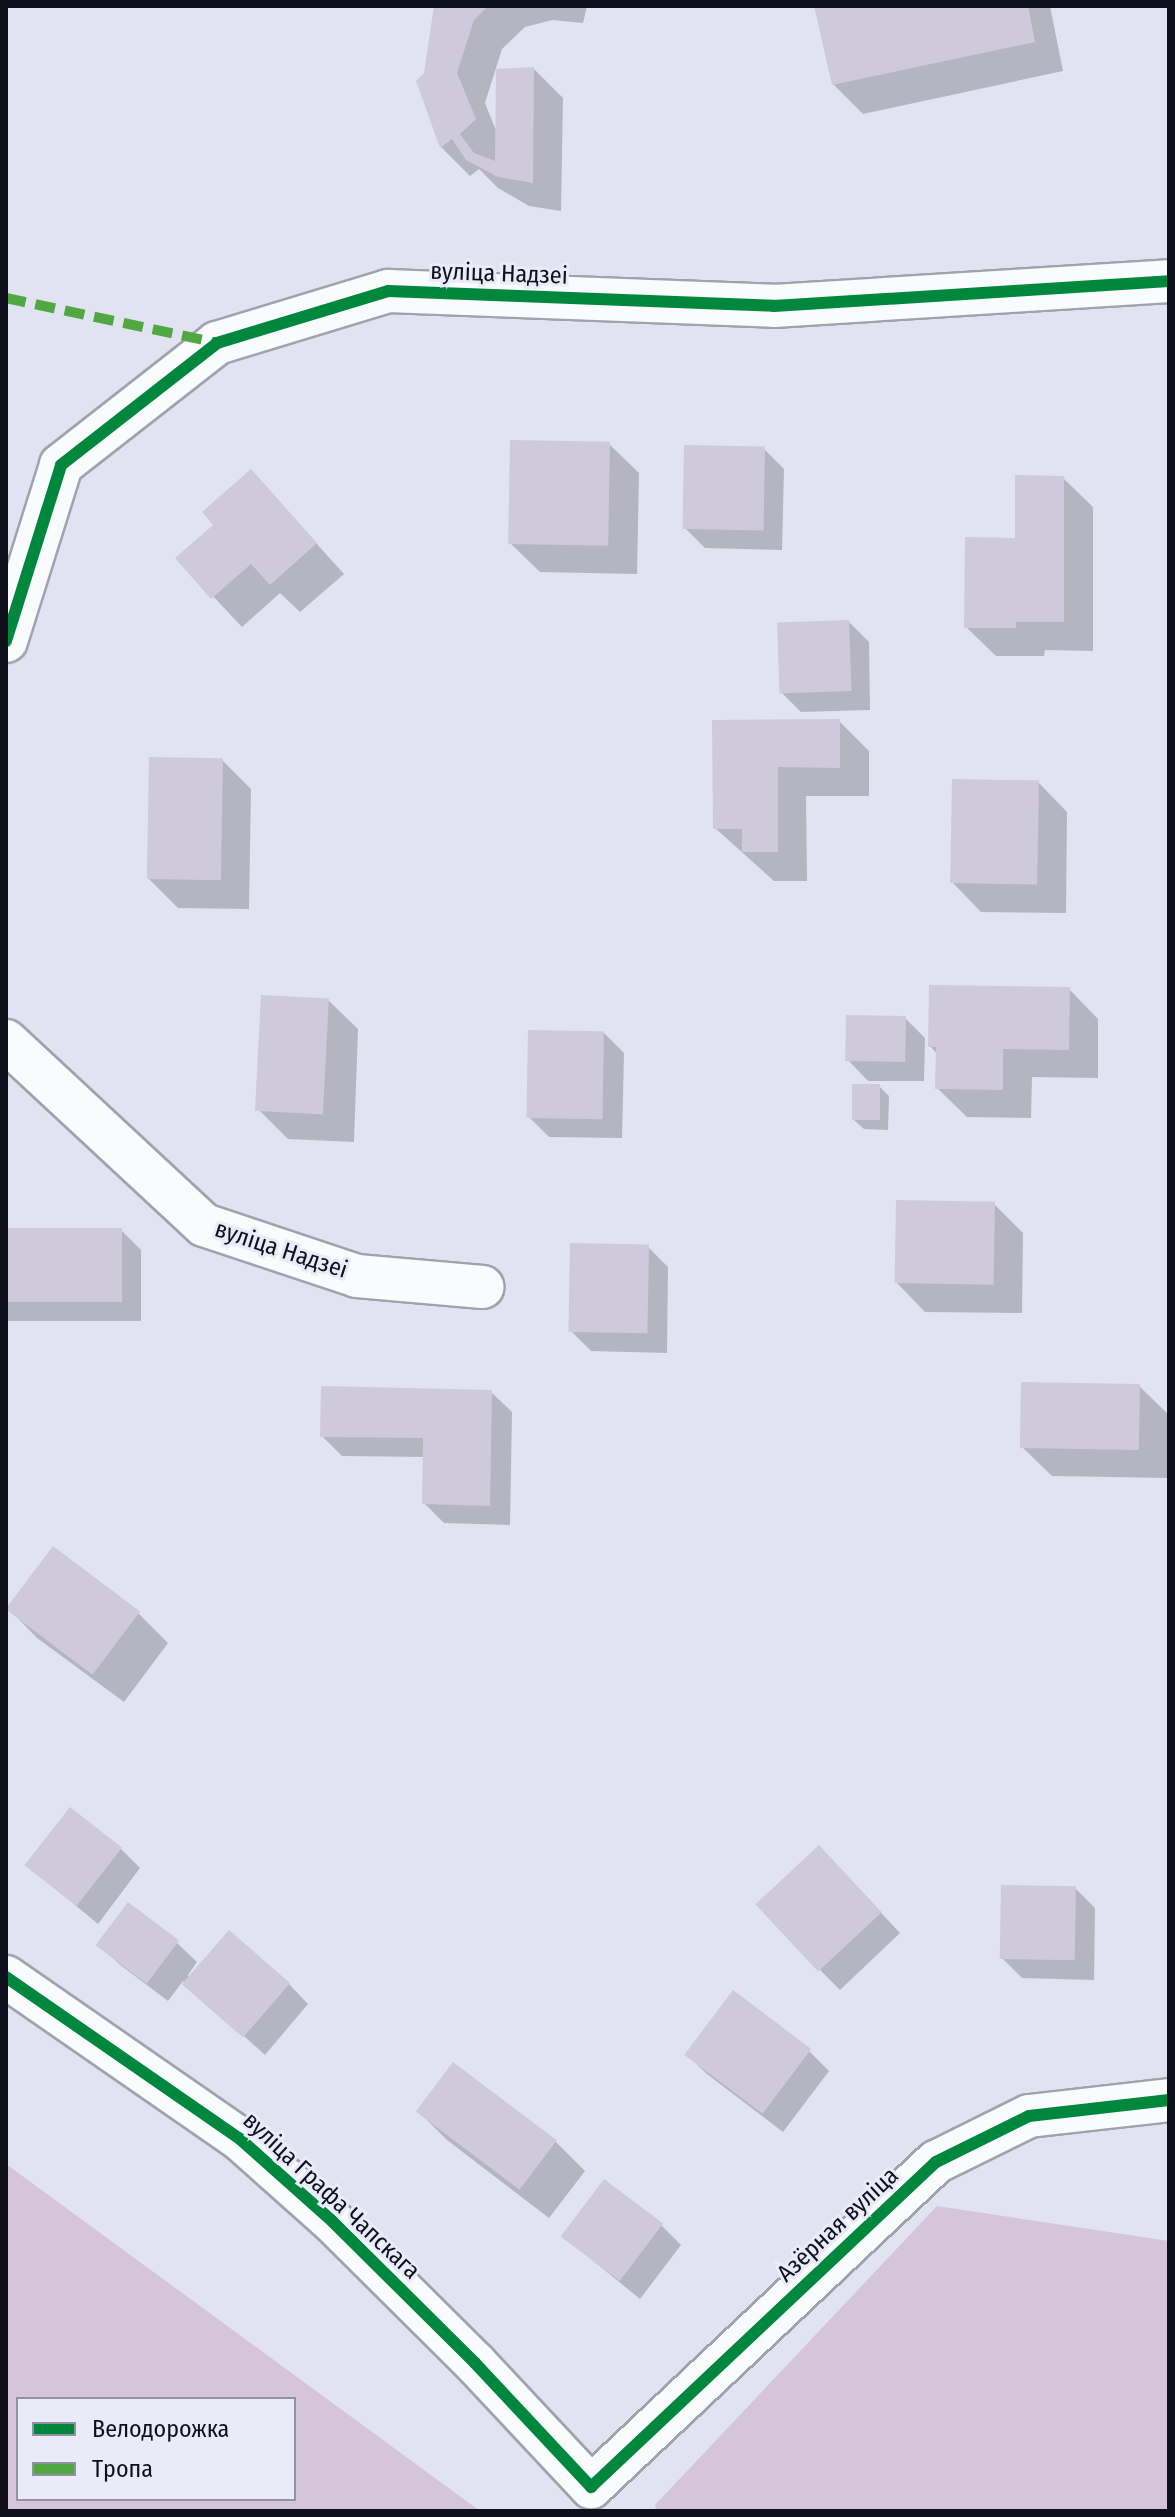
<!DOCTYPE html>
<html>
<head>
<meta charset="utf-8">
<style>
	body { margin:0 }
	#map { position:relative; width:1175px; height:2517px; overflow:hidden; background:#e1e3f2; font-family:"Fira Sans Condensed",sans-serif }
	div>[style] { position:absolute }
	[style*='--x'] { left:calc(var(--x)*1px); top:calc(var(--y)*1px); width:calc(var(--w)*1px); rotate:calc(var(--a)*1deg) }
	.green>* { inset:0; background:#d4c5db }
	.shadow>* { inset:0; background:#0003 }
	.building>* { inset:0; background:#cecadb; transform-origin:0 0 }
	.roads { filter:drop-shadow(2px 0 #a1a2ae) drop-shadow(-2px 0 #a1a2ae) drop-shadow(0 2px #a1a2ae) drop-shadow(0 -2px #a1a2ae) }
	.minor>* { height:42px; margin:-21px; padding:0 21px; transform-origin:21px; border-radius:21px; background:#fafbfd }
	.quiet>* { height:10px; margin-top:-5px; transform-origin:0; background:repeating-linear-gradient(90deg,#51a843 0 20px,transparent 0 30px) }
	.cycleway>* { height:12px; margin:-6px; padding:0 6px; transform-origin:6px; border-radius:6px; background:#00873e }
	span { translate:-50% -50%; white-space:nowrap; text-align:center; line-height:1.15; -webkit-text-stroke:6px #e9ebf9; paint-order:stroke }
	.street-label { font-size:24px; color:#0f101b }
	.frame { position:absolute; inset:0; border:8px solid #0f101b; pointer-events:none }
	.legend { position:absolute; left:16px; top:2397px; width:280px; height:104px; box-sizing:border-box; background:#e9ebf9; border:2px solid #9293a0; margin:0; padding:10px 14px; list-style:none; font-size:24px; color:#0f101b }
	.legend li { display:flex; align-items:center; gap:16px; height:40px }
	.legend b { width:40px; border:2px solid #9293a0 }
</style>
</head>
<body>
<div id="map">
	<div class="green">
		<div style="clip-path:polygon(evenodd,6px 2164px,480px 2511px,6px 2511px,6px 2164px,18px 2399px,294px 2399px,294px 2499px,18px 2499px,18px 2399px)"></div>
		<div style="clip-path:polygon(937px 2206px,1169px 2241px,1169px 2511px,657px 2511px,655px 2505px)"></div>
	</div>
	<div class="shadow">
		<div style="clip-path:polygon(436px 6px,587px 6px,583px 23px,552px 20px,525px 27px,502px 49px,485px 103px,497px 133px,534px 69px,563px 98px,561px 211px,529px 206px,498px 188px,479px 169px,470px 176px,441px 147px,426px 74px)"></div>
		<div style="clip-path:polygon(816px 6px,1050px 6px,1063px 71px,863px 114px,833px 84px)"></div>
		<div style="clip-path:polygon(609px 444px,639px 473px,637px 574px,540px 572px,510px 543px)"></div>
		<div style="clip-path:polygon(764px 449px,784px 469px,782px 550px,705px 548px,685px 528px)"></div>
		<div style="clip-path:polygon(251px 471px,344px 574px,300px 612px,280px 593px,242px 627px,178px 559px,216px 525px)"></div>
		<div style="clip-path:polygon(1063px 478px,1093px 507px,1093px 651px,1045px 650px,1044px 656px,996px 656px,966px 627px,1017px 540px)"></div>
		<div style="clip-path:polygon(849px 622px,869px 642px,870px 710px,801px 712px,781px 692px)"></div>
		<div style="clip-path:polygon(839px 721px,869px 751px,869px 796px,806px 796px,807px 881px,774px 881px,715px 828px,714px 722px)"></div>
		<div style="clip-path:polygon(222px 760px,251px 789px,249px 909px,178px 908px,148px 878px)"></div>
		<div style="clip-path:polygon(1038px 782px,1067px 812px,1066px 913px,981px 912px,952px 882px)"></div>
		<div style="clip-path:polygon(1069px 989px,1098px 1019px,1098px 1078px,1032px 1077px,1031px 1118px,967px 1117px,937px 1088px,938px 1055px,930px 1046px)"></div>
		<div style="clip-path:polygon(328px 1000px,358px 1029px,354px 1142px,288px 1139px,259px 1110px)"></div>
		<div style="clip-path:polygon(905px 1018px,925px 1038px,924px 1081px,868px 1081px,848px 1060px)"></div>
		<div style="clip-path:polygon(604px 1033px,624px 1053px,622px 1138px,549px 1137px,529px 1117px)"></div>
		<div style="clip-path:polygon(879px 1086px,889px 1096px,888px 1130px,864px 1129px,854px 1120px)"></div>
		<div style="clip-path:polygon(994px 1204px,1023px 1233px,1022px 1313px,925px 1312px,896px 1282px)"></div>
		<div style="clip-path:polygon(6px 1230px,121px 1230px,141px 1250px,141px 1321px,6px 1321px)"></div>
		<div style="clip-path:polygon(648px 1247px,668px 1267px,667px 1353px,591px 1351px,571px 1331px)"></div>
		<div style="clip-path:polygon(1139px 1386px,1169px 1415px,1168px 1478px,1052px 1476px,1022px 1447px)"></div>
		<div style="clip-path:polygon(491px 1392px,512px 1412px,510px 1525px,444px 1523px,424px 1503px,425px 1457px,342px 1456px,322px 1436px)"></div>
		<div style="clip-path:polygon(53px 1549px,139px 1614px,168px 1643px,124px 1702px,37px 1638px,8px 1608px)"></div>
		<div style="clip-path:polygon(120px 1848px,140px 1868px,98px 1924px,28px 1866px)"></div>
		<div style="clip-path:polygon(839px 1868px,900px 1933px,840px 1990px,820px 1970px)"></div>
		<div style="clip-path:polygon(1075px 1888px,1095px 1908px,1094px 1980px,1022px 1978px,1002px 1958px)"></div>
		<div style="clip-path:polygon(177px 1943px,197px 1962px,188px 1975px,190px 1978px,289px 1984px,308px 2004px,265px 2055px,183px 1981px,168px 2001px,119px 1964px,99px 1944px)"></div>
		<div style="clip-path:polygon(809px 2051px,829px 2071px,783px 2132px,707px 2074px,687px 2055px)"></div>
		<div style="clip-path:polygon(453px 2064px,556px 2142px,585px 2171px,549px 2218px,447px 2140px,418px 2111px)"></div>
		<div style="clip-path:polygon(661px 2225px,681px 2245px,640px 2299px,564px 2237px)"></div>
	</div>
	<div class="building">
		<div style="clip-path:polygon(434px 6px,488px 6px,474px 20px,457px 73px,476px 119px,460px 134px,474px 153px,495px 161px,496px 69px,534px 67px,533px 183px,498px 177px,466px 160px,452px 139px,440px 148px,416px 81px,424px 73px)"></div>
		<div style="clip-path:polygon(814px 6px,1028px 6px,1035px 42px,832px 85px)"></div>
		<div style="left:510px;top:440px;width:100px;height:104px;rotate:1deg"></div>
		<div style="left:684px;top:445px;width:81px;height:84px;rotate:1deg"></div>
		<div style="clip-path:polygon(251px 469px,317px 543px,270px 585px,251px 564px,211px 599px,175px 558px,213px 525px,202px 512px)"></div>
		<div style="clip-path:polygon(1015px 475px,1064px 476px,1064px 622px,1016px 622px,1016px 628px,964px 628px,965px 537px,1015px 538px)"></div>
		<div style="left:849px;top:620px;width:71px;height:72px;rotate:88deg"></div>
		<div style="clip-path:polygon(840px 719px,840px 768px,778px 767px,778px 852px,742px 852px,742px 829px,713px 829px,712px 720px)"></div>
		<div style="left:149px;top:757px;width:74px;height:122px;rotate:1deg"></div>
		<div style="left:952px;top:779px;width:87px;height:104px;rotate:1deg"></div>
		<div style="clip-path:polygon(929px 985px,1070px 987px,1069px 1050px,1003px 1049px,1003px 1090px,935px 1089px,936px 1047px,928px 1047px)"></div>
		<div style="left:261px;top:995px;width:68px;height:116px;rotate:3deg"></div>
		<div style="left:846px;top:1015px;width:60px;height:46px;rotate:1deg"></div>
		<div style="left:528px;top:1030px;width:76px;height:88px;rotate:1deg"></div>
		<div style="left:852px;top:1084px;width:28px;height:36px"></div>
		<div style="left:896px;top:1200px;width:99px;height:83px;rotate:1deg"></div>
		<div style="left:6px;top:1228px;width:116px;height:74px"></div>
		<div style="left:570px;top:1243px;width:79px;height:89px;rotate:1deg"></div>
		<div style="left:1021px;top:1382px;width:119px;height:66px;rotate:1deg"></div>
		<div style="clip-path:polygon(321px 1386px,492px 1390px,490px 1506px,422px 1504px,423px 1438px,320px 1437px)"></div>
		<div style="left:53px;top:1546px;width:109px;height:79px;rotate:37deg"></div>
		<div style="left:70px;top:1807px;width:66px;height:74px;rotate:38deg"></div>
		<div style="left:819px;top:1845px;width:92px;height:87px;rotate:47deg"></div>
		<div style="left:1001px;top:1885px;width:75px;height:74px;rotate:1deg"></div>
		<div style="left:128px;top:1902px;width:64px;height:54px;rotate:37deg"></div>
		<div style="left:229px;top:1930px;width:81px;height:72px;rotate:41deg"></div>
		<div style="left:733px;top:1990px;width:98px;height:81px;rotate:37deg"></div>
		<div style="left:453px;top:2062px;width:130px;height:62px;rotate:37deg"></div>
		<div style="left:604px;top:2179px;width:74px;height:72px;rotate:37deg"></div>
	</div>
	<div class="roads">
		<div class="minor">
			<div style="--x:6;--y:641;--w:184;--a:-72.6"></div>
			<div style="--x:61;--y:465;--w:198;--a:-38"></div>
			<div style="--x:217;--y:343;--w:179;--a:-16.9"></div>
			<div style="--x:388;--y:291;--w:386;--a:2.2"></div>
			<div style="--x:774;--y:306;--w:396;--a:-3.6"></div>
			<div style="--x:6;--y:1041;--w:270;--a:42.9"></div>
			<div style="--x:204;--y:1225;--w:161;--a:18.4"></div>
			<div style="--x:357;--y:1276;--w:126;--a:5"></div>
			<div style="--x:6;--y:1977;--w:285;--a:34.7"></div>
			<div style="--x:240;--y:2139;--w:123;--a:41.7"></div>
			<div style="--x:332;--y:2221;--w:202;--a:44.8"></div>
			<div style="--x:475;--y:2363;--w:170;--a:46.9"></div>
			<div style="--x:591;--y:2487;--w:474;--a:-43.3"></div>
			<div style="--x:936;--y:2162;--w:104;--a:-26.3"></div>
			<div style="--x:1029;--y:2116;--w:141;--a:-6.5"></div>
		</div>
	</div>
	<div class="quiet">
		<div style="--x:6;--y:298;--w:216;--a:12"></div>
	</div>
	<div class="cycleway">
		<div style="--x:6;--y:641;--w:184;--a:-72.6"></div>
		<div style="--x:61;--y:465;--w:198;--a:-38"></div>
		<div style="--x:217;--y:343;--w:179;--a:-16.9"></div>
		<div style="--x:388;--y:291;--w:386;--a:2.2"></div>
		<div style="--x:774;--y:306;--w:396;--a:-3.6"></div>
		<div style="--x:6;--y:1977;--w:285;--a:34.7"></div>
		<div style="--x:240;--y:2139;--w:123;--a:41.7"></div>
		<div style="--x:332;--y:2221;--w:202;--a:44.8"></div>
		<div style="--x:475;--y:2363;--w:170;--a:46.9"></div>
		<div style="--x:591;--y:2487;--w:474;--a:-43.3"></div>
		<div style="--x:936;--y:2162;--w:104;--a:-26.3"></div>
		<div style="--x:1029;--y:2116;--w:141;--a:-6.5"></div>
	</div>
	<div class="street-label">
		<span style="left:499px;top:274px;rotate:2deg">вуліца Надзеі</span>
		<span style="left:281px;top:1250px;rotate:18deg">вуліца Надзеі</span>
		<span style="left:331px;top:2196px;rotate:43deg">вуліца Графа Чапскага</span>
		<span style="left:838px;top:2225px;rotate:-43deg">Азёрная вуліца</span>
	</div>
	<div class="frame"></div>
	<ul class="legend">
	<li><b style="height:10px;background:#00873e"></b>Велодорожка</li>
	<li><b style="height:10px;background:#51a843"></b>Тропа</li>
	</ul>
</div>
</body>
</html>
